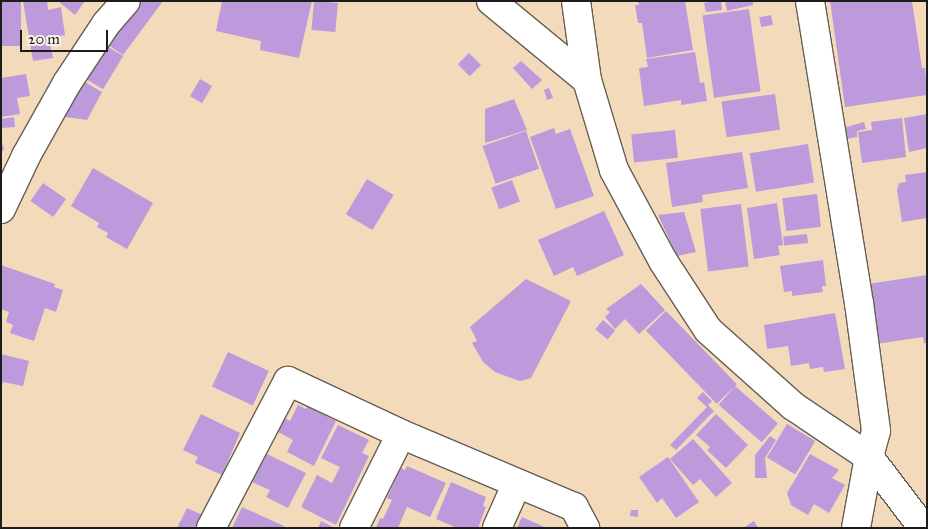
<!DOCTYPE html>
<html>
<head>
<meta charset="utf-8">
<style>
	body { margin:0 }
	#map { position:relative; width:928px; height:529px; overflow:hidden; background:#f3dabb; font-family:"IM FELL Great Primer",serif }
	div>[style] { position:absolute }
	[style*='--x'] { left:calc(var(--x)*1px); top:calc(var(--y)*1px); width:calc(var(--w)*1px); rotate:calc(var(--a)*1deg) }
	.building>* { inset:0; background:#bc9adb; transform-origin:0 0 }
	.roads { filter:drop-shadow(1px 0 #675e54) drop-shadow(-1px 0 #675e54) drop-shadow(0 1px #675e54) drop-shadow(0 -1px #675e54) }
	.minor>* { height:28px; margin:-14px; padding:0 14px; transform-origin:14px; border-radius:14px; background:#fff }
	span { translate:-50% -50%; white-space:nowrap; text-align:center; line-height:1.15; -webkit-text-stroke:4.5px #f7f3e8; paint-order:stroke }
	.frame { position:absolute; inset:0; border:2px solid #1c1c1c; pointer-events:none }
	.scale { position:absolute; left:20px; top:30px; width:88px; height:22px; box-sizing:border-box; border:2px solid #1c1c1c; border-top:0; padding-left:6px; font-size:15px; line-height:18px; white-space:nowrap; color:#1c1c1c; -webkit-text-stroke:4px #f7f3e8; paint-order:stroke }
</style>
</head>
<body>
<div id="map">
	<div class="building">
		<div style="left:1px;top:1px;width:20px;height:45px"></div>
		<div style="clip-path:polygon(23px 1px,47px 1px,48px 10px,61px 7px,65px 35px,49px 38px,53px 58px,33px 61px)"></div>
		<div style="clip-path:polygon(58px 1px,85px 1px,75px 15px)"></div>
		<div style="clip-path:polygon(129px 1px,163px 1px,123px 55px,101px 40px)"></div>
		<div style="clip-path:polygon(222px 1px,312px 1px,299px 58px,260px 50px,261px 41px,216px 31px)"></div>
		<div style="left:314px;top:1px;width:24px;height:29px;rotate:5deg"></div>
		<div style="clip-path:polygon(638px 1px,685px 1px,693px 50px,647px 58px,642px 23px,638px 23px,635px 5px,639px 5px)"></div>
		<div style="clip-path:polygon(716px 1px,721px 1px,722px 10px,706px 12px,704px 3px)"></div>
		<div style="clip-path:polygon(725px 1px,753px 1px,753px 5px,727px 11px)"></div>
		<div style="clip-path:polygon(830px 1px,912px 1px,922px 68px,925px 68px,927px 95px,845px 107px)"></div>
		<div style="left:749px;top:9px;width:83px;height:47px;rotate:82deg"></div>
		<div style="left:771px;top:15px;width:10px;height:12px;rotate:79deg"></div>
		<div style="left:100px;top:42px;width:27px;height:39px;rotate:31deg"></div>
		<div style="clip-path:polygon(695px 52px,700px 83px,704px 82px,707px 101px,681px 105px,681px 100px,644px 106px,639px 68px,648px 67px,646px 59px)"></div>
		<div style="left:469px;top:53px;width:17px;height:16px;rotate:45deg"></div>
		<div style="clip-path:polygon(521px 61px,542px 80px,532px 89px,513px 68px)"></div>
		<div style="clip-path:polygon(26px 74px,30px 96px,17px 98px,20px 114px,1px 117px,1px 78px)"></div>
		<div style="clip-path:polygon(78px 78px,102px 92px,87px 120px,58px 116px)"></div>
		<div style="left:200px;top:79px;width:14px;height:20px;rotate:30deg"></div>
		<div style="clip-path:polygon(549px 88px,553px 98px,547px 100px,544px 90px)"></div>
		<div style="left:775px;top:94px;width:36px;height:54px;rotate:82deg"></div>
		<div style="clip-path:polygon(514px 99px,527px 130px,485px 143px,485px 109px)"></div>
		<div style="clip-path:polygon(927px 114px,927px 148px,909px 152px,904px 118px)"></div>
		<div style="clip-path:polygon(14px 117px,15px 127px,1px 128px,1px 119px)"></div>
		<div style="clip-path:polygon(902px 118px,906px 157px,862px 163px,858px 132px,872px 130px,871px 122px)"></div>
		<div style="clip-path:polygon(864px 122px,866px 129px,857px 131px,857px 137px,846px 139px,843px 128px)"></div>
		<div style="clip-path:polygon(554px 128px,556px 134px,570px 129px,594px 196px,556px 209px,530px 137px)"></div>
		<div style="left:675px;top:130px;width:28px;height:44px;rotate:84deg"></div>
		<div style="left:526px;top:131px;width:40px;height:46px;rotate:71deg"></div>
		<div style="clip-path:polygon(1px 137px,4px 150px,1px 151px)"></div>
		<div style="left:808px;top:144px;width:39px;height:59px;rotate:81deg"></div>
		<div style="clip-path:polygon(742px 152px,748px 188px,702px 195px,703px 202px,672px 207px,666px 163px)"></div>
		<div style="clip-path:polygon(93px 168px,153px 203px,127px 249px,106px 237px,108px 233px,97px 227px,99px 223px,71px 206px)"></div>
		<div style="clip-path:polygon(927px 172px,927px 218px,902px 222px,897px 190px,899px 183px,906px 182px,905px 175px)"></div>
		<div style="left:367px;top:179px;width:31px;height:41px;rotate:31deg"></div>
		<div style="left:512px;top:180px;width:23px;height:22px;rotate:70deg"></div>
		<div style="left:43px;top:183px;width:28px;height:22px;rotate:35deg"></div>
		<div style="left:817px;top:194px;width:33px;height:35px;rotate:83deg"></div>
		<div style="clip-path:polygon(777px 203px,783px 245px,778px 246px,780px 255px,754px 259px,747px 208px)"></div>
		<div style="left:741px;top:204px;width:63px;height:41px;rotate:83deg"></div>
		<div style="clip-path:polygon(604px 211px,624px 255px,577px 276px,573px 267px,554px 276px,538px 240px)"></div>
		<div style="clip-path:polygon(684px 212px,696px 252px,677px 256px,658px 215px)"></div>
		<div style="left:807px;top:234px;width:9px;height:24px;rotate:84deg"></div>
		<div style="clip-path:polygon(823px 260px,826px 286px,822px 286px,823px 292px,792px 296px,792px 291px,784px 292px,780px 266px)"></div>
		<div style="clip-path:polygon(1px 265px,55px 284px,54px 287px,63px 290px,56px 312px,45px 308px,34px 341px,10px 333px,13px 325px,6px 322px,9px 312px,1px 309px)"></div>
		<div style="clip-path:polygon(927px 275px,927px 343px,924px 343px,923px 337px,876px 344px,868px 284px)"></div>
		<div style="clip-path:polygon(526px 279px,571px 301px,531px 378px,520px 381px,495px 372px,483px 362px,472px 343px,477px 341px,470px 327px)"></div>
		<div style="clip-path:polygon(641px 284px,665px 310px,639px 334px,625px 319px,615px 329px,605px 317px,610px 312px,606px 309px)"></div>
		<div style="left:666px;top:311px;width:102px;height:28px;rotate:46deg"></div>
		<div style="clip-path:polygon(835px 313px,845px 369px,824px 372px,823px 367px,810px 369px,809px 363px,791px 366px,788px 346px,767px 349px,764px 325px)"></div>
		<div style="left:603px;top:320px;width:16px;height:12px;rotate:40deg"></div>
		<div style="left:228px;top:352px;width:45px;height:38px;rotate:25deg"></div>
		<div style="clip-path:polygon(1px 354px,29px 361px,23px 386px,3px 382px,1px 388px)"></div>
		<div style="left:735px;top:386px;width:57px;height:25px;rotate:41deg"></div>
		<div style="clip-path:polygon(703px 392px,712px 401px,708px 405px,714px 411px,676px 450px,670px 445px,707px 407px,697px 398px)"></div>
		<div style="clip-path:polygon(298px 405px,306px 409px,307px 406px,336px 421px,314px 466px,287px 452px,293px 440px,278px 432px,285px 418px,290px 421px)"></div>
		<div style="clip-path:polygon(201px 414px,240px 433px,222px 475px,195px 463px,198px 457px,183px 450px)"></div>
		<div style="clip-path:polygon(716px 414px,748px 445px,726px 468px,707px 450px,710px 447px,696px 435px)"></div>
		<div style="left:787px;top:424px;width:33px;height:39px;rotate:31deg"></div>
		<div style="clip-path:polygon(338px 425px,369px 440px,362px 453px,369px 456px,336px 525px,301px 507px,317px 475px,332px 483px,340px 467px,321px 458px)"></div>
		<div style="clip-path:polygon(770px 436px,776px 440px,765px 458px,767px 478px,755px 478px,755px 455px)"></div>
		<div style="clip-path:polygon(693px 439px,732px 483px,716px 497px,700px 479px,693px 485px,670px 459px)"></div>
		<div style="clip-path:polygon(267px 454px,306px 473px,288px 508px,266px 497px,270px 490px,252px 482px)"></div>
		<div style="clip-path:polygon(810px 454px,839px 470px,832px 478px,845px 485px,829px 513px,814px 504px,808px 515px,791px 505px,787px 493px)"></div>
		<div style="clip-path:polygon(668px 457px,699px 502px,676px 518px,662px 498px,657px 503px,639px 477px)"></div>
		<div style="clip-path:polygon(407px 466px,446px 483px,430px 517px,407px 507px,398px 528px,376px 528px,380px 518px,383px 519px,392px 500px,387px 498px,401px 468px,405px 470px)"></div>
		<div style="clip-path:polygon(451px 482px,486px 497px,483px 506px,486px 507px,478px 528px,457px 528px,436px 519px)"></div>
		<div style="clip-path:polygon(242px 507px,284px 526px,284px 528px,232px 528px)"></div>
		<div style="clip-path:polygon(187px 508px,205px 516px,199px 528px,177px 528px)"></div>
		<div style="clip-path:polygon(631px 510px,638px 510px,638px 517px,630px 516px)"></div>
		<div style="clip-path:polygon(522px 517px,547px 528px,517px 528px)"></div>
		<div style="clip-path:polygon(321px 521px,335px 528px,318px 528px)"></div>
		<div style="clip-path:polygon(754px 521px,758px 528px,743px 528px)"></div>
	</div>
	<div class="roads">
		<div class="minor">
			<div style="--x:491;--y:1;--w:124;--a:39.5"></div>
			<div style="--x:587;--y:80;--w:94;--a:73.3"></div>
			<div style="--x:614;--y:170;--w:103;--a:61.7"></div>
			<div style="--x:663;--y:261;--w:82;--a:56.9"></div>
			<div style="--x:708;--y:330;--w:114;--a:41.8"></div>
			<div style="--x:793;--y:406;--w:92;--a:33.9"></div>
			<div style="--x:869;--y:457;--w:89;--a:52.7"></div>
			<div style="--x:576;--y:1;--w:80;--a:82.1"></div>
			<div style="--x:810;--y:1;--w:306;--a:80.8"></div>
			<div style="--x:859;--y:303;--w:129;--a:82.4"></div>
			<div style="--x:876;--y:431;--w:27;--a:105"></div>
			<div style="--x:869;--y:457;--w:72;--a:100.4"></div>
			<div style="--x:1;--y:209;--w:59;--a:-64.7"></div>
			<div style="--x:26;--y:156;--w:84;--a:-60.7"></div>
			<div style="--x:67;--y:83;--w:71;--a:-56.5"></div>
			<div style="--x:106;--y:24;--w:30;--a:-49"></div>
			<div style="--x:211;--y:528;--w:166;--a:-62.4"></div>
			<div style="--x:288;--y:381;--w:125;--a:25.1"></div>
			<div style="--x:401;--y:434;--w:188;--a:22.9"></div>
			<div style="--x:574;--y:507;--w:24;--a:62"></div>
			<div style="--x:354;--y:528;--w:105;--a:-63.4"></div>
			<div style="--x:497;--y:528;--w:49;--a:-66"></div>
		</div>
	</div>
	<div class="frame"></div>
	<div class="scale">20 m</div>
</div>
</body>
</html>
